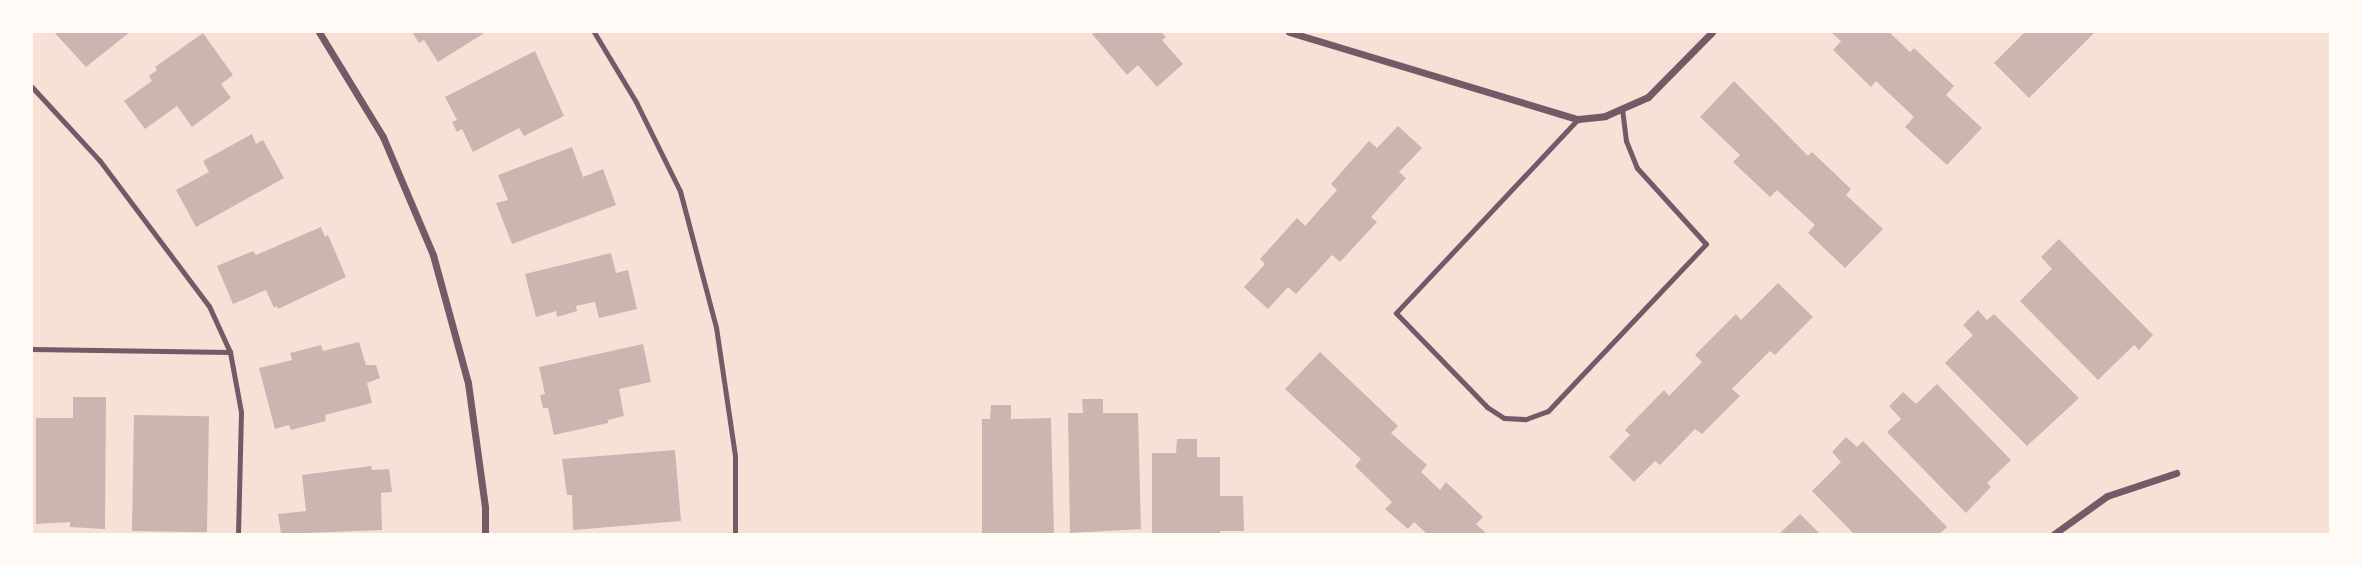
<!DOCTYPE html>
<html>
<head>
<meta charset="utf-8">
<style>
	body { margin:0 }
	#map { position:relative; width:2362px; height:566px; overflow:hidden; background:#f7e1d7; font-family:Signika,sans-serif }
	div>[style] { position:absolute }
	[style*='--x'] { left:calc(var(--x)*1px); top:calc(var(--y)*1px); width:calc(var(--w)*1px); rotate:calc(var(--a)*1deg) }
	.building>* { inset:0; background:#ccb4b1; transform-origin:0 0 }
	.service>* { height:5px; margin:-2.5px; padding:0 2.5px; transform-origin:2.5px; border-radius:2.5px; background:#755966 }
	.minor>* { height:7px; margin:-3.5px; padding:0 3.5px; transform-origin:3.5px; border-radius:3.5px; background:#755966 }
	span { translate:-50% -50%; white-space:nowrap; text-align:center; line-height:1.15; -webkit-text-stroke:7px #fffaf5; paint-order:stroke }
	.frame { position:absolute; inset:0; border:33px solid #fffaf5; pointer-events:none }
</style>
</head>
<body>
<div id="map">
	<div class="building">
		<div style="clip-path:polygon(54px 32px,130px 32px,86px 67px)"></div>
		<div style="clip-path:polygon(412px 32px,486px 32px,438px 62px,424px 40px,419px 43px)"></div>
		<div style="clip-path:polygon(1096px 32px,1161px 32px,1166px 37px,1162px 40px,1183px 64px,1157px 87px,1138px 65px,1127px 75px,1092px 34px)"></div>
		<div style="clip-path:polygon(1831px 32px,1889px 32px,1910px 52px,1914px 48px,1954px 86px,1946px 95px,1982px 128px,1947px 165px,1905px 127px,1914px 117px,1876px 81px,1871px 87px,1833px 50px,1841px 41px)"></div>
		<div style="clip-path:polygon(2025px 32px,2095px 32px,2029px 98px,1994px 63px)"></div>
		<div style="clip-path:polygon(203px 33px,233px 75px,221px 84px,231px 98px,192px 127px,177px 106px,145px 129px,124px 101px,152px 81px,149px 76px,157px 70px,155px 67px)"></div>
		<div style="clip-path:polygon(535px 51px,564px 116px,524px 136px,519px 128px,473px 152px,462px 129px,457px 132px,452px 122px,457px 120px,445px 97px)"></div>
		<div style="clip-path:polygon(1734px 81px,1808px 156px,1812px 152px,1851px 189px,1846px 195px,1883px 229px,1845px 268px,1808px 233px,1815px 225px,1777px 190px,1770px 197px,1733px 162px,1740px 155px,1700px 117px)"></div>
		<div style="clip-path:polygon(1398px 126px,1422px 148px,1399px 172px,1406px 178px,1371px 217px,1377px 222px,1340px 262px,1332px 255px,1296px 294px,1288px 287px,1268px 309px,1244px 287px,1265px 264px,1260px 259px,1297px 218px,1305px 226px,1337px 190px,1331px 184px,1369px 141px,1377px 148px)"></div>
		<div style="clip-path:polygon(252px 134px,256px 144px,263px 140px,284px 178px,196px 227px,176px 190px,209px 172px,203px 161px)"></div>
		<div style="clip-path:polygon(572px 147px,583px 177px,603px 169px,616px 205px,512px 244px,496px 203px,508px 200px,498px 175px)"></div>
		<div style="clip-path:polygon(321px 227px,325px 237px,328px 235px,346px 277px,278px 309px,277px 306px,274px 308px,266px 290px,233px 304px,217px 266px,253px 251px,256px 255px)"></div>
		<div style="clip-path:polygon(2059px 239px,2153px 335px,2139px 350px,2134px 345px,2098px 380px,2020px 301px,2052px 269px,2041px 257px)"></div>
		<div style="clip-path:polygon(611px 253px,616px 273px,628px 270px,637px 309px,599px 318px,595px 302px,576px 306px,577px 311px,557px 317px,556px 311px,536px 317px,525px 274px)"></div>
		<div style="clip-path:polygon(1778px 283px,1813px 317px,1775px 355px,1770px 351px,1732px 389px,1740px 396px,1702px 434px,1695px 429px,1660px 465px,1655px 461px,1634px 482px,1609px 457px,1630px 435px,1625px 430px,1664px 390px,1669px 396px,1702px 362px,1695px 355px,1736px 314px,1741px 320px)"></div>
		<div style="clip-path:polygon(1978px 310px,1987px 320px,1994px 314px,2079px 398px,2027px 446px,1945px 363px,1973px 335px,1963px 325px)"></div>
		<div style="clip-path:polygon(359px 342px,366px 365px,376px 365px,380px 378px,367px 383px,372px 403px,325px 415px,326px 421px,291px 430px,289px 425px,275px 429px,259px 368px,292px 360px,290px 353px,321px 345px,323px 351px)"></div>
		<div style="clip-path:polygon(643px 344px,651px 382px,619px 389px,624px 416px,608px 420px,608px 423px,554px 435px,548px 408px,543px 408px,540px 395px,545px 394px,539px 367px)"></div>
		<div style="clip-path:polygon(1320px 352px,1398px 426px,1391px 433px,1427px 465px,1421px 472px,1440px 490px,1446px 482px,1483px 517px,1476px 524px,1487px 534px,1427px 534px,1414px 522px,1408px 529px,1385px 509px,1392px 502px,1355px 466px,1361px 459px,1285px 389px)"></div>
		<div style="clip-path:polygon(1937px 384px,2011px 460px,1987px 483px,1991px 487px,1966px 513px,1887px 432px,1901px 419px,1889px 406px,1903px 392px,1916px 404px)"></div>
		<div style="clip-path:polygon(73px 397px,106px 397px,105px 529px,70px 527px,70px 522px,36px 524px,36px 418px,73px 418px)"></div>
		<div style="clip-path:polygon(1082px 399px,1103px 399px,1103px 413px,1138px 413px,1141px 529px,1070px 533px,1068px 413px,1083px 413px)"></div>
		<div style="clip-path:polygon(991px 405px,1011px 405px,1011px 419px,1051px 418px,1054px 534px,982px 534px,982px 419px,990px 419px)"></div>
		<div style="left:134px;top:415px;width:75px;height:116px;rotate:1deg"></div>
		<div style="clip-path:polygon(1846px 437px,1857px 447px,1863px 441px,1947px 527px,1939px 534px,1854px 534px,1812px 491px,1841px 462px,1832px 452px)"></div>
		<div style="clip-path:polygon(1177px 439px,1197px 439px,1197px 457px,1220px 457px,1220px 496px,1243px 496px,1244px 531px,1220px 531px,1220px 534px,1152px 534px,1152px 453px,1176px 453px)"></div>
		<div style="clip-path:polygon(675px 450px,681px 521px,573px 530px,572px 495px,567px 495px,562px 459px)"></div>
		<div style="clip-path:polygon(371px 466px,372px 470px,389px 469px,392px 492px,381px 493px,382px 530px,281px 534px,278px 514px,306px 511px,302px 475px)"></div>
		<div style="clip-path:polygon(1800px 514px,1820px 534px,1779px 534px)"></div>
	</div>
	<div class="service">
		<div style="--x:594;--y:32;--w:82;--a:59"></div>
		<div style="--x:636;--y:102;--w:99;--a:63.7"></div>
		<div style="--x:680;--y:191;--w:141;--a:75.2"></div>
		<div style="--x:716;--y:327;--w:130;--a:81.6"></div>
		<div style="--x:735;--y:456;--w:78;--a:90"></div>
		<div style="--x:32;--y:87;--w:100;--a:47.4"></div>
		<div style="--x:100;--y:161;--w:181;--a:53.1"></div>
		<div style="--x:209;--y:306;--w:51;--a:65.5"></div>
		<div style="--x:230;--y:352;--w:61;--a:79.6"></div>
		<div style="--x:241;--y:412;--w:122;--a:91.4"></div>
		<div style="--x:1578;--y:119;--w:266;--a:133.2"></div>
		<div style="--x:1396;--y:313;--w:131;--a:45.9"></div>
		<div style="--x:1487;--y:407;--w:20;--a:33"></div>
		<div style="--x:1504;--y:418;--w:22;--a:3"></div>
		<div style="--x:1526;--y:419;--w:23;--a:-20"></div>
		<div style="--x:1548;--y:411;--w:230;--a:-46.6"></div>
		<div style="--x:1706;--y:244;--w:103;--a:-132.2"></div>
		<div style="--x:1637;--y:168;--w:29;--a:-112"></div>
		<div style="--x:1626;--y:141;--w:31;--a:-97"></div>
		<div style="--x:32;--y:349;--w:198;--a:0.9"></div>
	</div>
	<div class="minor">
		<div style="--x:319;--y:32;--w:123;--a:58.6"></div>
		<div style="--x:383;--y:137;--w:128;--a:67"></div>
		<div style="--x:433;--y:255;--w:133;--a:74.7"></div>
		<div style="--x:468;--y:383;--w:125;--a:82.2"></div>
		<div style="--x:485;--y:507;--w:27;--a:90"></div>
		<div style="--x:1289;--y:32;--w:302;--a:16.8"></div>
		<div style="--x:1578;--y:119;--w:27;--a:-6"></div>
		<div style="--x:1605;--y:116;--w:47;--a:-23.8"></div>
		<div style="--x:1648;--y:97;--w:91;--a:-45.4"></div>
		<div style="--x:2054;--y:534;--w:65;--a:-35.6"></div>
		<div style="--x:2107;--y:496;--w:73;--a:-18.4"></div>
	</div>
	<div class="frame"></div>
</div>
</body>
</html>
